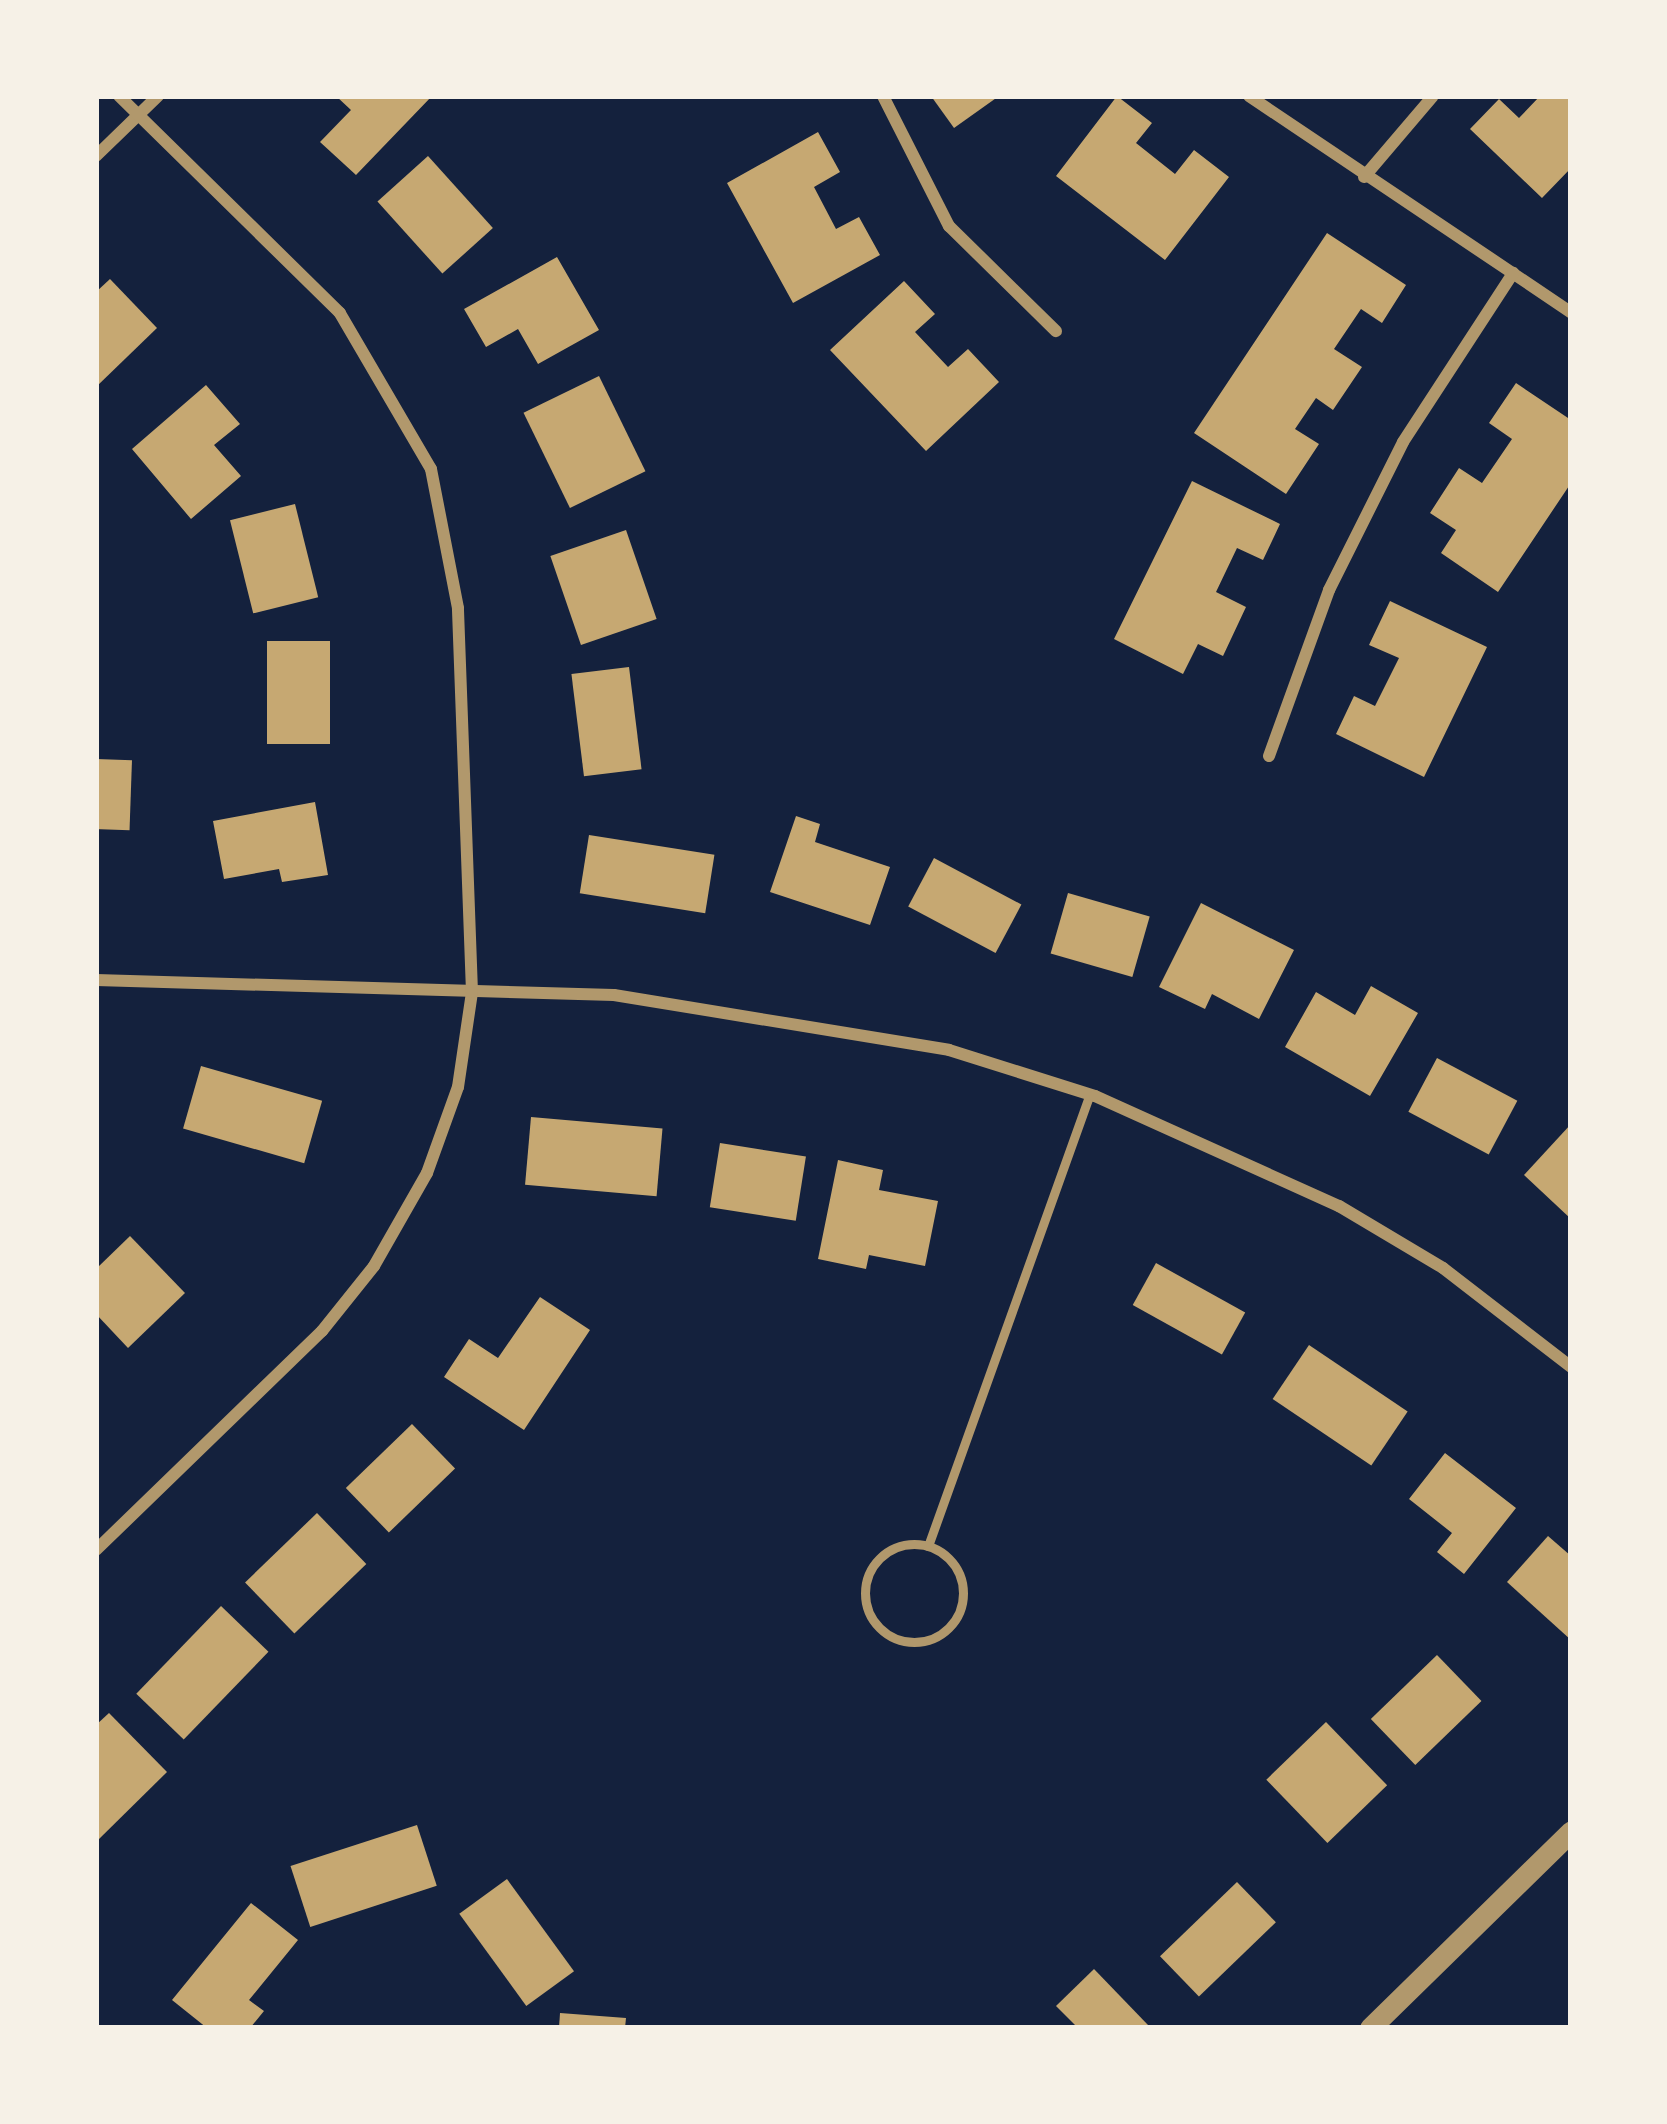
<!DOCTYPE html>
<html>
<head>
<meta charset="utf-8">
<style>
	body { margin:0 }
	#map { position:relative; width:1667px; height:2124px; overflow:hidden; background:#14213d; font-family:"PT Serif",serif }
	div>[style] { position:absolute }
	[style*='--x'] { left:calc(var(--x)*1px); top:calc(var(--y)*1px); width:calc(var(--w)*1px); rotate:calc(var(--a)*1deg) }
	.building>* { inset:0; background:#c6a872; transform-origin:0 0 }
	.service>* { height:9px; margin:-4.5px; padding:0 4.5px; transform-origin:4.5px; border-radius:4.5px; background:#b1986c }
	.service>.ring { margin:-4.5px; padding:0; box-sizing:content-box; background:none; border:9px solid #b1986c; border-radius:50% }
	.minor>* { height:12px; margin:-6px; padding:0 6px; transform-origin:6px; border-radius:6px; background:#b1986c }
	.tertiary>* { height:21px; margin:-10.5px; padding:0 10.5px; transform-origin:10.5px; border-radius:10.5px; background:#b1986c }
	span { translate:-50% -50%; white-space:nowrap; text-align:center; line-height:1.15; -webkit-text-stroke:12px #f6f1e7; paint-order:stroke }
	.frame { position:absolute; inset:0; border:99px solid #f6f1e7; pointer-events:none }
</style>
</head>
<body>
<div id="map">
	<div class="building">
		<div style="clip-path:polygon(336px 96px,432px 96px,356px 175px,320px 142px,351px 110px)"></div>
		<div style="clip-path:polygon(931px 96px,999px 96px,954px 128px)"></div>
		<div style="clip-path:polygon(1117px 96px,1152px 123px,1136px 143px,1175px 174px,1194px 150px,1229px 177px,1165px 260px,1056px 176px)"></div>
		<div style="clip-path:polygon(1540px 96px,1571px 96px,1571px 168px,1542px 198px,1470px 129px,1499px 99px,1519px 118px)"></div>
		<div style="clip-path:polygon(818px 132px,840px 172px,814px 187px,836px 229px,859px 217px,880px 255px,793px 303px,727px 183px)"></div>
		<div style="left:428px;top:156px;width:97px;height:68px;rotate:48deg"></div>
		<div style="clip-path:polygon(1327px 233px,1406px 285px,1382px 323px,1361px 309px,1334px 349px,1362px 367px,1333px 410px,1316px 398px,1295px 429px,1319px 444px,1286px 494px,1194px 433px)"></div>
		<div style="clip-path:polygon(557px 257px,599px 330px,538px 364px,518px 329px,486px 347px,464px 309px)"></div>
		<div style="clip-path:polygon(110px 279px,157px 328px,96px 387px,96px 292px)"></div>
		<div style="clip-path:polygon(904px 281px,935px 314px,915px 332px,948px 367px,968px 349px,999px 382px,926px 451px,830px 350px)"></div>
		<div style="left:599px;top:376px;width:106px;height:84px;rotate:64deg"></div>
		<div style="clip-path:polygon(1516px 383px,1571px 420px,1571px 483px,1498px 592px,1441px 553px,1456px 530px,1430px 513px,1459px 468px,1482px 483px,1512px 439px,1489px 423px)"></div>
		<div style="clip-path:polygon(206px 385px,240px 424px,214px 445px,241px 476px,191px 519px,132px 449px)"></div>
		<div style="clip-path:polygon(1192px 481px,1280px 524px,1263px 560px,1237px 548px,1216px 592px,1246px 607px,1223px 656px,1198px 644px,1183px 674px,1114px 639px)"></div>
		<div style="left:295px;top:504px;width:96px;height:67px;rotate:76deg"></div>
		<div style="left:626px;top:530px;width:94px;height:80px;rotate:71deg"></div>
		<div style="clip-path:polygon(1390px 601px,1487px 647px,1424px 777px,1336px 734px,1354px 696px,1375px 706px,1399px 658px,1369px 645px)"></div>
		<div style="left:267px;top:641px;width:63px;height:103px"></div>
		<div style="left:629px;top:667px;width:103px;height:58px;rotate:83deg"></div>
		<div style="left:96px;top:759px;width:36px;height:70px;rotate:2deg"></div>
		<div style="clip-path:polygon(315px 802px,328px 875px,282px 882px,279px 869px,224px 879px,213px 821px)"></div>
		<div style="clip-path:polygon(796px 816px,820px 824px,815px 842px,890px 867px,870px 925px,770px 892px)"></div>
		<div style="left:589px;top:835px;width:127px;height:59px;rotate:9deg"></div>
		<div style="left:934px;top:858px;width:99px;height:55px;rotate:28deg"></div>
		<div style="left:1068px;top:893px;width:85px;height:63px;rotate:16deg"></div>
		<div style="clip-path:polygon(1201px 903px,1294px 950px,1259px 1019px,1212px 994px,1205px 1009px,1159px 987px)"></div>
		<div style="clip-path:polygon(1371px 986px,1418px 1013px,1370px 1096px,1285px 1047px,1316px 992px,1355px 1015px)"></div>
		<div style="left:1437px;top:1058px;width:91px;height:61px;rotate:28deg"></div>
		<div style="left:201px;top:1066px;width:126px;height:65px;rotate:16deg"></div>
		<div style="left:531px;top:1117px;width:132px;height:68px;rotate:5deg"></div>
		<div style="clip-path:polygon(1571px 1124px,1571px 1219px,1524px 1175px)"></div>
		<div style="left:720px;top:1143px;width:87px;height:65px;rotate:9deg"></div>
		<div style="clip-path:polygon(838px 1160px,883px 1170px,879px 1190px,938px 1201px,925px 1266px,869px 1255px,866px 1269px,818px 1259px)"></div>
		<div style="clip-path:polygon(130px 1236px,185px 1293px,128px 1348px,96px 1314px,96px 1269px)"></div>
		<div style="left:1156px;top:1263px;width:102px;height:48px;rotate:29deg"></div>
		<div style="clip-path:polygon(540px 1297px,590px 1330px,524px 1430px,444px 1377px,469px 1339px,498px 1358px)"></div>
		<div style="left:1309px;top:1345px;width:119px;height:65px;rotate:34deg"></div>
		<div style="left:412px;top:1424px;width:62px;height:92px;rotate:46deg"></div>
		<div style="clip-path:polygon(1445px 1453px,1516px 1508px,1464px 1574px,1437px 1552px,1452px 1533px,1409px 1499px)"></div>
		<div style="left:317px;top:1513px;width:71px;height:100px;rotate:46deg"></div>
		<div style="clip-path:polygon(1548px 1536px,1571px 1556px,1571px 1640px,1507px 1582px)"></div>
		<div style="left:221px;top:1606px;width:66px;height:122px;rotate:44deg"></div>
		<div style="left:1437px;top:1655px;width:64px;height:92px;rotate:46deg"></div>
		<div style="clip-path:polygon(109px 1713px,167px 1772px,96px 1842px,96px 1725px)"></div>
		<div style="left:1326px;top:1722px;width:88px;height:83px;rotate:46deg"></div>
		<div style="left:417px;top:1825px;width:64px;height:133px;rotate:72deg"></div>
		<div style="left:507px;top:1879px;width:114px;height:59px;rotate:54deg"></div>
		<div style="left:1237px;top:1882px;width:56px;height:107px;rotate:46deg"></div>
		<div style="clip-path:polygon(251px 1903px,298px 1940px,249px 2000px,264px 2011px,250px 2028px,207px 2028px,172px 2000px)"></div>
		<div style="clip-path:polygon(1094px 1969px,1148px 2025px,1145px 2028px,1078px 2028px,1056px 2006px)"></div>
		<div style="clip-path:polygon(560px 2013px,626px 2018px,625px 2028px,559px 2028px)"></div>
	</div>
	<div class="service">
		<div class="ring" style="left:865px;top:1544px;width:89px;height:89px"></div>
		<div style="--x:928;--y:1546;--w:480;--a:-70.3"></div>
	</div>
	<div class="minor">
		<div style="--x:883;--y:96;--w:146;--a:63.1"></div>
		<div style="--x:949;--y:226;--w:150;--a:44.5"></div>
		<div style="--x:1249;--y:96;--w:388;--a:33.9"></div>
		<div style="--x:96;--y:156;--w:86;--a:-44.1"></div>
		<div style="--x:1364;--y:177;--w:106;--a:-49.6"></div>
		<div style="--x:1269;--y:756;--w:177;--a:-70.1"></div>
		<div style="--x:1329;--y:590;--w:165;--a:-63.4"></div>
		<div style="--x:1403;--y:442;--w:202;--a:-56.9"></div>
		<div style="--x:96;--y:980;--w:518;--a:1.66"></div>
		<div style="--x:614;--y:995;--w:339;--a:9.3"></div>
		<div style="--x:949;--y:1050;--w:153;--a:17.5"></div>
		<div style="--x:1095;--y:1096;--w:268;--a:24.3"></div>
		<div style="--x:1339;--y:1206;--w:121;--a:30.8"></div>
		<div style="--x:1443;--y:1268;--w:162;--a:37.7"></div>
		<div style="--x:96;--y:1550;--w:315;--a:-44.1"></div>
		<div style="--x:322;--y:1331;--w:83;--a:-51.3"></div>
		<div style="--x:374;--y:1266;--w:107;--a:-60.3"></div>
		<div style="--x:427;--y:1173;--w:91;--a:-70.2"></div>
		<div style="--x:458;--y:1087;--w:96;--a:-81.6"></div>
		<div style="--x:472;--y:992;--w:384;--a:-92.1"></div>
		<div style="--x:458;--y:608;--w:142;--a:-101"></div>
		<div style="--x:431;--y:469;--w:181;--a:-120.3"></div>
		<div style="--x:340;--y:313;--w:310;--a:-135.5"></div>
	</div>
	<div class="tertiary">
		<div style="--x:1370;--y:2028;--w:281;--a:-44.4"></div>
	</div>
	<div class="frame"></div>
</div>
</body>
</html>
